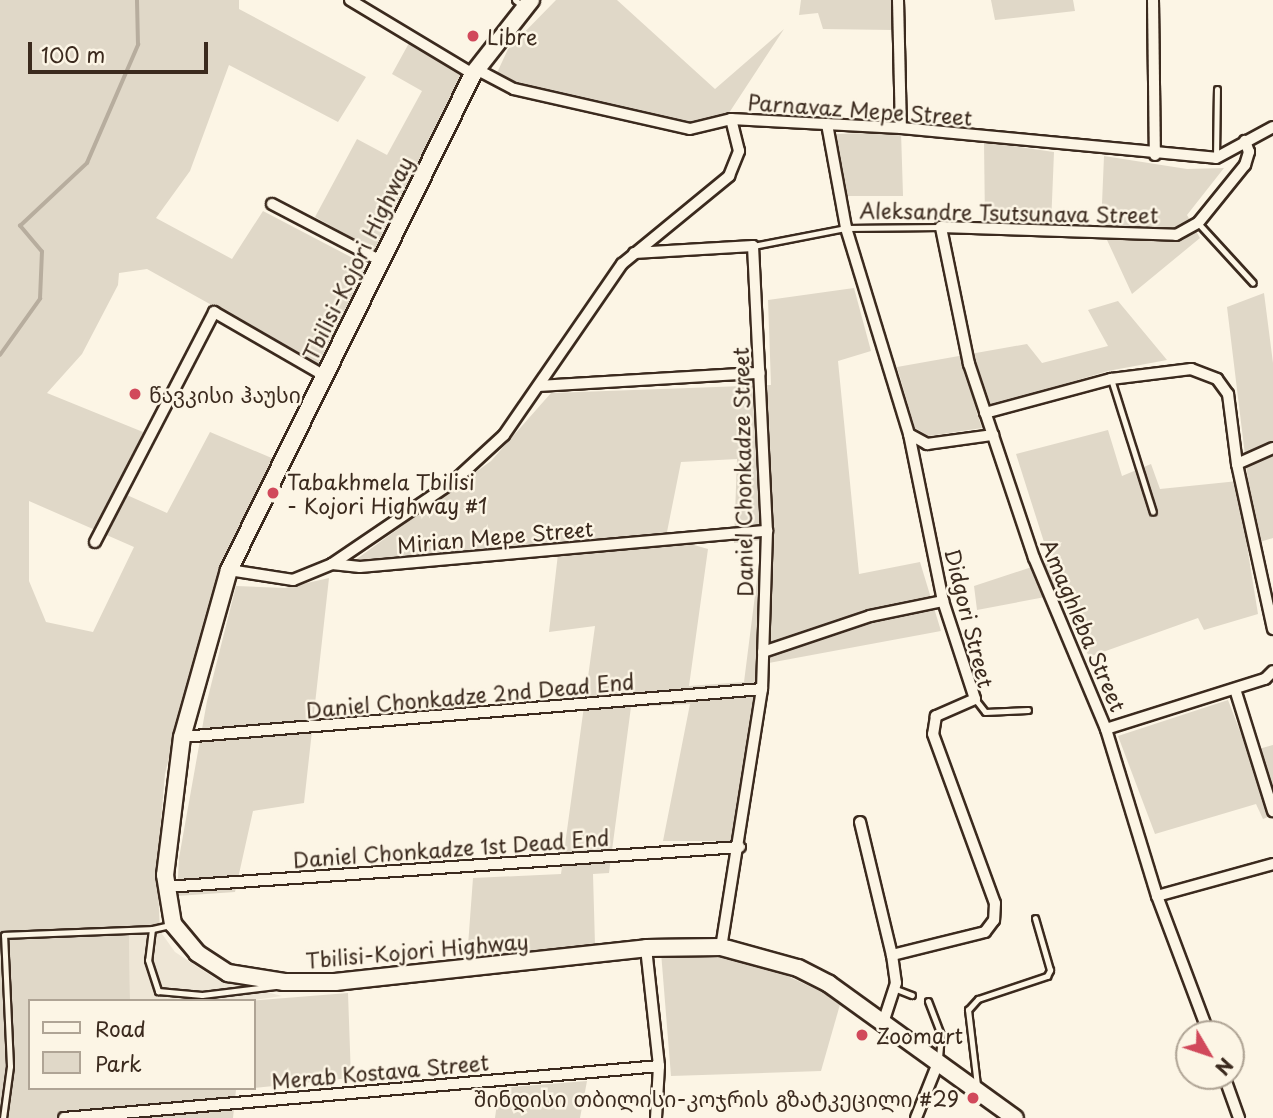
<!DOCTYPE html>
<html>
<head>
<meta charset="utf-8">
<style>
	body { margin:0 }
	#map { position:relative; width:1273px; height:1118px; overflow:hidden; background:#fcf5e5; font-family:"Playpen Sans","Noto Sans Georgian",sans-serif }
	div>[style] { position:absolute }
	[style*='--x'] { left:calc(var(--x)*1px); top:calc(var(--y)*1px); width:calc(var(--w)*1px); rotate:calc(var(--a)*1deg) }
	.built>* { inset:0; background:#eee6d6 }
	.green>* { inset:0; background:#e0d8c8 }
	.stream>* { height:3.5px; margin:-1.75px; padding:0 1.75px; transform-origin:1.75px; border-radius:1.75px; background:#b7ad9e }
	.roads { filter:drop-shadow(2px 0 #3b2a1e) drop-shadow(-2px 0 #3b2a1e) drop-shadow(0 2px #3b2a1e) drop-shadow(0 -2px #3b2a1e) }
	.lane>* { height:5px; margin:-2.5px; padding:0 2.5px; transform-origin:2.5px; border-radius:2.5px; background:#fcf5e5 }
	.street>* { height:10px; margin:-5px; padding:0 5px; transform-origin:5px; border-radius:5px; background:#fcf5e5 }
	.secondary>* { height:16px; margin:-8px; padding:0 8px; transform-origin:8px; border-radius:8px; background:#fcf5e5 }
	.dots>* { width:19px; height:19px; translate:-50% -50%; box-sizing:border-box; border:4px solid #fcf5e5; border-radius:50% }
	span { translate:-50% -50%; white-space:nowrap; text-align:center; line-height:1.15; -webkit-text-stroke:5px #fcf5e5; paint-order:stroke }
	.poi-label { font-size:21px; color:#3b2a1e }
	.left { translate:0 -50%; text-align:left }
	.right { translate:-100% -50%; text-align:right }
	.street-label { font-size:21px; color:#3b2a1e }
	.legend { position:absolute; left:28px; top:999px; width:228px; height:91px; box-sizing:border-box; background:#fcf5e5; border:2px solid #afa495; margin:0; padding:9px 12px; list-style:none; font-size:21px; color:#3b2a1e }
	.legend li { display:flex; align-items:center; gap:14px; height:35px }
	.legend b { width:35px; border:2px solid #afa495 }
	.north { position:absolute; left:1175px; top:1020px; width:70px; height:70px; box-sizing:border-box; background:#fcf5e5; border:2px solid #afa495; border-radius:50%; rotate:129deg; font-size:19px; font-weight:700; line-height:28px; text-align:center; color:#3b2a1e }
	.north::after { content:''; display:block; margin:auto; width:24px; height:32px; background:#d1495b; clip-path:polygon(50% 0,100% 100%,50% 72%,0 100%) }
	.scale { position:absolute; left:28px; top:42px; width:180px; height:32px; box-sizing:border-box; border:4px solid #3b2a1e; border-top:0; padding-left:9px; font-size:21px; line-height:24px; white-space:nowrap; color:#3b2a1e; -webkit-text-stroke:5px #fcf5e5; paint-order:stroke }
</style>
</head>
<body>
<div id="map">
	<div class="built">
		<div style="clip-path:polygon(129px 931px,160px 931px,175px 952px,216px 979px,282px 996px,248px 1001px,130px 1001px)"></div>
	</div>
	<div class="green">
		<div style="clip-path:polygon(evenodd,0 0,239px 0,239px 9px,366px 77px,338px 122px,229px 65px,190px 171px,156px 218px,232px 259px,263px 211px,368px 266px,321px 366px,147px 269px,119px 273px,118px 285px,82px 354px,47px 393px,143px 432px,118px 491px,167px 513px,210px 432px,274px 459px,208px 610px,181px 709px,165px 774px,157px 866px,160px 931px,129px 931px,130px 1001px,30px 1001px,30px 1088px,246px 1088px,236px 1090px,233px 1118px,0 1118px,0 0,29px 501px,134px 547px,93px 632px,46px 622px,29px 581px,29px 501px)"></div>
		<div style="clip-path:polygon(556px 0,617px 0,715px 89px,784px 29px,727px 116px,689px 124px,516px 88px,496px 75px,508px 49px)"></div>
		<div style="clip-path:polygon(801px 0,892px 0,893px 30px,823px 29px,818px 13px,799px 15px)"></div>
		<div style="clip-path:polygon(991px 0,1073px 0,1075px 11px,995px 20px)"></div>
		<div style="clip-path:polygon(409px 43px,466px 76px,376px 251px,315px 217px,357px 139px,387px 155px,422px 91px,392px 74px)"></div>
		<div style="clip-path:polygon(901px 132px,903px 196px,845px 196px,834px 134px)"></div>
		<div style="clip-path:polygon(984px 142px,1054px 152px,1051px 225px,985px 222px)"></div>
		<div style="clip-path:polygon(1104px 156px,1187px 169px,1224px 168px,1187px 215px,1200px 238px,1132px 294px,1101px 227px)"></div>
		<div style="clip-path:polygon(evenodd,854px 288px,871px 351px,838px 361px,859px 574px,920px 562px,941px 631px,758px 665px,735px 841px,663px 841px,690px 704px,631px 707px,609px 873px,593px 874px,595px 945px,467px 959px,473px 878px,561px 874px,595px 626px,549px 632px,559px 545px,354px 561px,491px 461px,551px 393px,771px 385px,768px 300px,854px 288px,737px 459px,734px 543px,762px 540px,744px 682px,689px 686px,708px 549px,666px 537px,681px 462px,737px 459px)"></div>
		<div style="clip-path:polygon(1264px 293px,1273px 363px,1273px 538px,1247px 546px,1258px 614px,1204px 630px,1198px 618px,1089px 657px,1061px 594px,977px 610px,974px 586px,1050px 561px,1016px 454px,1108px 430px,1122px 476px,1151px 464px,1160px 489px,1248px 480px,1227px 307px)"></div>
		<div style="clip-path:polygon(1118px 301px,1167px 360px,1108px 371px,976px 410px,982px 428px,929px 436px,915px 428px,897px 367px,1027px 344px,1042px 363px,1108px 346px,1088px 310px)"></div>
		<div style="clip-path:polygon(329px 578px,304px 803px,253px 811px,235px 892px,177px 896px,179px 858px,207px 701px,236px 586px,285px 588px)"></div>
		<div style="clip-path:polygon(1228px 700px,1248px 752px,1273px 745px,1273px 815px,1263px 819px,1256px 804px,1155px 834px,1118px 736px)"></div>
		<div style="clip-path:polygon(709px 950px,762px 964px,841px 1001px,821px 1071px,671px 1076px,661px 952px)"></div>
		<div style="clip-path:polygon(348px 993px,351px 1078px,254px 1088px,254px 1001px,248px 1001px)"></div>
		<div style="clip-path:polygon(587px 1081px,580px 1118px,495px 1118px,499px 1088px)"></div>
	</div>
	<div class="stream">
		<div style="--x:0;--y:355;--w:69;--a:-54.5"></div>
		<div style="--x:40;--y:299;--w:47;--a:-87.6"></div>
		<div style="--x:42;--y:252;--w:34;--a:-130"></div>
		<div style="--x:20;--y:226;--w:92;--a:-43.2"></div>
		<div style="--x:87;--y:163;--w:129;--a:-66.6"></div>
		<div style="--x:138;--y:45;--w:45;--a:-91.3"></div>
	</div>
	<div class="roads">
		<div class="lane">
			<div style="--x:515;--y:0;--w:11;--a:38"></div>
			<div style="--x:1216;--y:158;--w:69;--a:-89.2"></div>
			<div style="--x:1198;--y:223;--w:81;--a:47.5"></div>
			<div style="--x:753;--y:246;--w:95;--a:-11"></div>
			<div style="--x:846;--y:228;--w:95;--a:-0.6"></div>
			<div style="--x:1111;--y:379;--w:139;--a:72.5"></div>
			<div style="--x:975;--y:699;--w:16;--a:52"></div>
			<div style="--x:985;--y:712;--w:43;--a:-2.7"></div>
			<div style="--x:170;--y:925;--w:18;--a:167"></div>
			<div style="--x:152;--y:929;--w:31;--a:97"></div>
			<div style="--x:148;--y:960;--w:33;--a:72"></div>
			<div style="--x:158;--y:991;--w:44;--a:5.2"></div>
			<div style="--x:202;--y:995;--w:74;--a:-7"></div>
			<div style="--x:896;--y:989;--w:17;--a:21"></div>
			<div style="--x:928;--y:1001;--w:36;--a:69"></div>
			<div style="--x:941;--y:1035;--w:25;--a:95"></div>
			<div style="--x:977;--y:1085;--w:76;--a:-96.8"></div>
			<div style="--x:968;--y:1010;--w:15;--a:-48"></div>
			<div style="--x:978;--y:999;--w:73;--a:-18.4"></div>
			<div style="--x:1047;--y:976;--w:7;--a:-63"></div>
			<div style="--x:1050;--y:970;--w:54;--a:-106.1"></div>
			<div style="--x:3;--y:1118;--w:52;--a:-82.3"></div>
			<div style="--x:10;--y:1066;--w:131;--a:-92.6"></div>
			<div style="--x:4;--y:935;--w:148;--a:-2.3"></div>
		</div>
		<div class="street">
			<div style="--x:350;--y:0;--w:144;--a:31"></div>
			<div style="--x:898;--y:0;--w:128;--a:88.7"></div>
			<div style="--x:1153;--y:0;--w:155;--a:89.3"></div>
			<div style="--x:476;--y:69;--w:43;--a:27.8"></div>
			<div style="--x:514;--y:89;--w:180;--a:12.8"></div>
			<div style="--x:690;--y:129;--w:42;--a:-13.7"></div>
			<div style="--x:731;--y:119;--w:170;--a:3"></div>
			<div style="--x:901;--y:128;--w:316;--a:5.4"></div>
			<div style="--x:1216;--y:158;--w:65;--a:-28.5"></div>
			<div style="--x:827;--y:124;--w:106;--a:79.6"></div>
			<div style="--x:846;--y:228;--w:215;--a:73"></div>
			<div style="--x:909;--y:434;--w:170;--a:78.5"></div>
			<div style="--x:943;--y:601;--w:103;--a:71.9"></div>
			<div style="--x:975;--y:699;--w:43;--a:156.4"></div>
			<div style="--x:936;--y:716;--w:18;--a:99"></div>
			<div style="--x:933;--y:734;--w:180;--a:69.9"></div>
			<div style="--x:995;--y:903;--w:17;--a:93"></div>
			<div style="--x:994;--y:920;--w:15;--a:127"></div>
			<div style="--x:985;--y:932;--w:96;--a:166.1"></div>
			<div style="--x:892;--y:955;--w:28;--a:82"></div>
			<div style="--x:896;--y:983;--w:40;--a:108"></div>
			<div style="--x:272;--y:204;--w:121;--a:27.6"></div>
			<div style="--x:634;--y:253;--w:119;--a:-3.4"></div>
			<div style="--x:753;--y:246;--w:285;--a:87.2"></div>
			<div style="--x:767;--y:531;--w:158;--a:91.8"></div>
			<div style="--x:762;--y:689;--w:261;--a:99"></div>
			<div style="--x:539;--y:386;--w:221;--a:-3.4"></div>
			<div style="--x:985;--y:413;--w:131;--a:-15.1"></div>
			<div style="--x:1111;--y:379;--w:81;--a:-7.1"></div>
			<div style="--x:1191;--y:369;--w:28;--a:21"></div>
			<div style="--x:1217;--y:379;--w:19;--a:54"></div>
			<div style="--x:1228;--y:394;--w:71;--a:82.7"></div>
			<div style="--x:1237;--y:464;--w:169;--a:77.7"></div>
			<div style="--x:909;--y:434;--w:21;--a:29"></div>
			<div style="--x:927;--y:444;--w:67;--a:-7.8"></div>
			<div style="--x:1237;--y:464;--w:39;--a:-24"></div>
			<div style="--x:95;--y:542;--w:259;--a:-62.6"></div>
			<div style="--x:214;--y:312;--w:126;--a:30"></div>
			<div style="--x:332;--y:564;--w:148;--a:-34.2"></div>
			<div style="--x:454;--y:481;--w:68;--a:-42.6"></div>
			<div style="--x:504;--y:435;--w:208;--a:-55.4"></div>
			<div style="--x:622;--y:264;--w:139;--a:-39.4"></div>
			<div style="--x:729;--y:176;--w:27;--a:-68"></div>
			<div style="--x:739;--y:151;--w:33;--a:-104"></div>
			<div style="--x:229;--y:570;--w:65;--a:8.9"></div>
			<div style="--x:293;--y:580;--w:42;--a:-22.3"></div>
			<div style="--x:332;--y:564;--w:28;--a:6"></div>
			<div style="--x:360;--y:567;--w:409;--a:-5.1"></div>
			<div style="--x:763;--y:652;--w:113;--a:-18.6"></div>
			<div style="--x:870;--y:616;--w:75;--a:-11.6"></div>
			<div style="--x:1235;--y:689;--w:128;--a:72.7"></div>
			<div style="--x:1106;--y:729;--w:167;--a:-17.5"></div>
			<div style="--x:1265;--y:679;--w:11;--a:-45"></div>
			<div style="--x:182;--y:737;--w:582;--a:-4.73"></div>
			<div style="--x:860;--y:822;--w:137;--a:76.5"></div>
			<div style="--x:165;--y:887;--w:576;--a:-3.98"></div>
			<div style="--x:1157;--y:896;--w:120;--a:-15.4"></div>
			<div style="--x:646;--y:948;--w:119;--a:83.7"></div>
			<div style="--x:659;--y:1066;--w:52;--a:93.3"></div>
			<div style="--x:1209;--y:1034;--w:147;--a:-110.6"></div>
			<div style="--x:1157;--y:896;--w:175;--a:-107"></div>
			<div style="--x:1106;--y:729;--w:186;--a:-112.8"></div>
			<div style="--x:1034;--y:558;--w:205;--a:-108.5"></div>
			<div style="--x:969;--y:364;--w:140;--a:-101.6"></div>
			<div style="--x:941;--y:227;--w:235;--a:1.9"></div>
			<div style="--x:1176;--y:235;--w:25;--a:-29"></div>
			<div style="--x:1198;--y:223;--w:75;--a:-51"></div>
			<div style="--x:1245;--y:165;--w:14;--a:-73"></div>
			<div style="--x:1249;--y:152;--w:12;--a:-110"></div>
			<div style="--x:1224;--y:1076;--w:45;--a:70.3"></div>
			<div style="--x:64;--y:1118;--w:597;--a:-4.99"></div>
			<div style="--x:916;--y:1118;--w:59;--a:-68.2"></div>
		</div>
		<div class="secondary">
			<div style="--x:531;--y:0;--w:94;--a:128.1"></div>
			<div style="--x:473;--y:74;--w:553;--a:116.19"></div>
			<div style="--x:229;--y:570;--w:173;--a:105.7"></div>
			<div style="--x:182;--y:737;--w:139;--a:97"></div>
			<div style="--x:165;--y:875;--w:50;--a:80.7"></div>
			<div style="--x:173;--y:924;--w:38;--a:50"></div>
			<div style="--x:197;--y:953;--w:37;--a:33"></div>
			<div style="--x:228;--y:973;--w:57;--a:9.1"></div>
			<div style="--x:284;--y:982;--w:51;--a:0"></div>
			<div style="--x:335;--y:982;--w:313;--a:-6.2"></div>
			<div style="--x:646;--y:948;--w:75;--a:-0.8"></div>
			<div style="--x:721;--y:947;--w:80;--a:15.3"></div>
			<div style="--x:798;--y:968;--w:35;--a:27"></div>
			<div style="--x:829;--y:984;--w:229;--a:35.8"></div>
		</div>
	</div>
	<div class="dots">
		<div style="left:473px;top:36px;background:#d1495b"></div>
		<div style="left:135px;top:394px;background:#d1495b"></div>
		<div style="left:273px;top:493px;background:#d1495b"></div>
		<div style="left:862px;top:1035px;background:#d1495b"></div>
		<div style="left:973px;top:1098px;background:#d1495b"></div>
	</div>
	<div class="poi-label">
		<span class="left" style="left:487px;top:36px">Libre</span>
		<span class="left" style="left:149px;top:394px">წავკისი ჰაუსი</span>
		<span class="left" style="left:287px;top:493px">Tabakhmela Tbilisi<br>- Kojori Highway #1</span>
		<span class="left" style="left:876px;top:1035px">Zoomart</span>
		<span class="right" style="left:959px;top:1098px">შინდისი თბილისი-კოჯრის გზატკეცილი #29</span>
	</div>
	<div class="street-label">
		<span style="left:860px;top:109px;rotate:4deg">Parnavaz Mepe Street</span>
		<span style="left:1009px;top:212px;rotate:1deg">Aleksandre Tsutsunava Street</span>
		<span style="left:357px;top:258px;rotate:-64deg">Tbilisi-Kojori Highway</span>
		<span style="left:742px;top:472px;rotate:-91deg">Daniel Chonkadze Street</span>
		<span style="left:495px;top:536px;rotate:-5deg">Mirian Mepe Street</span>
		<span style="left:970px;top:618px;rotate:76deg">Didgori Street</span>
		<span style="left:1084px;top:625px;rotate:67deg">Amaghleba Street</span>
		<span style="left:470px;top:695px;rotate:-5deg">Daniel Chonkadze 2nd Dead End</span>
		<span style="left:451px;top:848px;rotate:-4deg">Daniel Chonkadze 1st Dead End</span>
		<span style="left:417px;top:950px;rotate:-5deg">Tbilisi-Kojori Highway</span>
		<span style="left:380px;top:1071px;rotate:-5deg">Merab Kostava Street</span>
	</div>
	<ul class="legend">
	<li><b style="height:9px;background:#fcf5e5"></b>Road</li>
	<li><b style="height:19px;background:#e0d8c8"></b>Park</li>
	</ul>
	<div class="north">N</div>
	<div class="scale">100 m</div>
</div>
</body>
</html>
